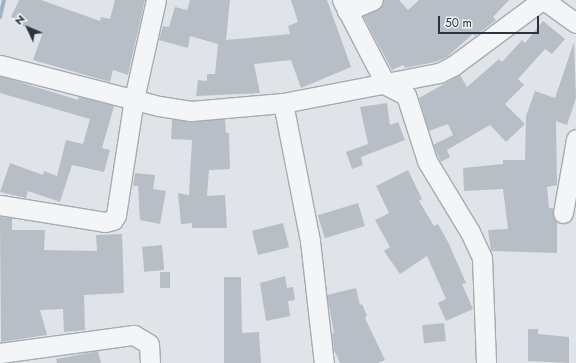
<!DOCTYPE html>
<html>
<head>
<meta charset="utf-8">
<style>
	body { margin:0 }
	#map { position:relative; width:576px; height:363px; overflow:hidden; background:#e0e4e8; font-family:Jost,sans-serif }
	div>[style] { position:absolute }
	[style*='--x'] { left:calc(var(--x)*1px); top:calc(var(--y)*1px); width:calc(var(--w)*1px); rotate:calc(var(--a)*1deg) }
	.stream>* { height:4px; margin:-2px; padding:0 2px; transform-origin:2px; border-radius:2px; background:#9db4c6 }
	.building>* { inset:0; background:#b8bec5; transform-origin:0 0 }
	.roads { filter:drop-shadow(1px 0 #a6abb2) drop-shadow(-1px 0 #a6abb2) drop-shadow(0 1px #a6abb2) drop-shadow(0 -1px #a6abb2) }
	.minor>* { height:19px; margin:-9.5px; padding:0 9.5px; transform-origin:9.5px; border-radius:9.5px; background:#f3f5f7 }
	span { translate:-50% -50%; white-space:nowrap; text-align:center; line-height:1.15; -webkit-text-stroke:3.5px #f0f3f6; paint-order:stroke }
	.north { position:absolute; left:8px; top:8px; width:40px; height:40px; -webkit-text-stroke:3px #f0f3f6; paint-order:stroke; rotate:314deg; font-size:11px; font-weight:700; line-height:16px; text-align:center; color:#2a333f }
	.north::after { content:''; display:block; margin:auto; width:14px; height:18px; background:#2a333f; clip-path:polygon(50% 0,100% 100%,50% 72%,0 100%) }
	.scale { position:absolute; left:438px; top:16px; width:101px; height:18px; box-sizing:border-box; border:2px solid #2a333f; border-top:0; padding-left:5px; font-size:12px; line-height:14px; white-space:nowrap; color:#2a333f; -webkit-text-stroke:3px #f0f3f6; paint-order:stroke }
</style>
</head>
<body>
<div id="map">
	<div class="stream">
		<div style="--x:0;--y:17;--w:17;--a:-77"></div>
	</div>
	<div class="building">
		<div style="clip-path:polygon(19px 0,41px 0,100px 21px,101px 17px,110px 19px,115px 0,145px 0,128px 75px,113px 70px,110px 82px,33px 60px,42px 35px,17px 23px,18px 20px,11px 17px)"></div>
		<div style="clip-path:polygon(190px 0,230px 0,226px 40px,290px 34px,288px 26px,298px 22px,291px 0,327px 0,351px 67px,301px 88px,291px 60px,254px 64px,260px 93px,196px 96px,198px 80px,207px 81px,207px 74px,215px 74px,218px 44px,190px 36px,188px 48px,159px 40px,163px 26px,169px 27px,175px 7px,187px 10px)"></div>
		<div style="clip-path:polygon(384px 0,399px 0,408px 10px,419px 0,509px 0,493px 17px,496px 20px,475px 36px,473px 34px,447px 57px,435px 62px,405px 68px,403px 65px,392px 70px,363px 16px,378px 10px)"></div>
		<div style="clip-path:polygon(543px 21px,565px 39px,552px 54px,545px 49px,518px 79px,524px 85px,505px 104px,525px 124px,506px 142px,490px 125px,447px 150px,450px 157px,441px 162px,433px 145px,453px 135px,448px 124px,429px 131px,419px 98px,460px 75px,467px 87px,499px 59px,502px 62px,522px 40px,525px 43px)"></div>
		<div style="clip-path:polygon(574px 42px,576px 98px,567px 125px,556px 121px,557px 185px,547px 187px,549px 208px,553px 208px,553px 216px,557px 222px,557px 253px,491px 251px,488px 230px,508px 229px,503px 189px,464px 191px,463px 168px,503px 164px,503px 160px,525px 160px,526px 116px,535px 91px,555px 98px)"></div>
		<div style="clip-path:polygon(0 76px,78px 100px,79px 97px,114px 106px,102px 148px,110px 150px,104px 172px,72px 165px,60px 202px,28px 191px,26px 198px,0 192px,10px 163px,43px 175px,44px 171px,57px 176px,66px 140px,83px 144px,90px 119px,0 93px)"></div>
		<div style="clip-path:polygon(387px 103px,390px 125px,398px 122px,405px 140px,361px 157px,363px 165px,352px 169px,346px 152px,368px 144px,360px 107px)"></div>
		<div style="clip-path:polygon(225px 119px,226px 133px,229px 133px,230px 169px,209px 170px,207px 196px,225px 195px,227px 228px,192px 228px,192px 223px,181px 224px,178px 193px,189px 195px,192px 140px,171px 139px,172px 120px)"></div>
		<div style="clip-path:polygon(408px 170px,422px 199px,419px 201px,434px 226px,438px 224px,448px 242px,466px 283px,462px 284px,473px 309px,446px 321px,438px 303px,446px 299px,427px 256px,400px 274px,384px 251px,390px 247px,375px 220px,389px 213px,376px 186px)"></div>
		<div style="clip-path:polygon(135px 173px,155px 175px,153px 189px,166px 191px,160px 224px,140px 220px,138px 186px,133px 186px)"></div>
		<div style="left:358px;top:203px;width:24px;height:42px;rotate:73deg"></div>
		<div style="clip-path:polygon(0 217px,12px 218px,12px 230px,45px 230px,44px 250px,97px 251px,96px 235px,122px 234px,124px 293px,84px 295px,85px 330px,64px 332px,63px 309px,40px 310px,47px 335px,1px 342px)"></div>
		<div style="left:283px;top:223px;width:25px;height:32px;rotate:76deg"></div>
		<div style="left:162px;top:245px;width:25px;height:20px;rotate:85deg"></div>
		<div style="left:160px;top:272px;width:10px;height:16px"></div>
		<div style="clip-path:polygon(285px 276px,287px 288px,293px 287px,295px 300px,288px 301px,290px 316px,266px 321px,260px 283px)"></div>
		<div style="clip-path:polygon(224px 277px,241px 277px,242px 333px,259px 332px,261px 363px,224px 363px)"></div>
		<div style="clip-path:polygon(356px 288px,360px 305px,362px 304px,367px 316px,365px 318px,385px 360px,378px 363px,340px 363px,334px 350px,332px 334px,334px 333px,327px 295px)"></div>
		<div style="left:444px;top:323px;width:18px;height:22px;rotate:84deg"></div>
		<div style="clip-path:polygon(528px 329px,538px 329px,538px 334px,569px 337px,569px 363px,528px 361px)"></div>
		<div style="clip-path:polygon(98px 351px,101px 363px,57px 363px,56px 359px)"></div>
	</div>
	<div class="roads">
		<div class="minor">
			<div style="--x:342;--y:0;--w:96;--a:62.6"></div>
			<div style="--x:386;--y:85;--w:22;--a:27"></div>
			<div style="--x:406;--y:95;--w:69;--a:72.3"></div>
			<div style="--x:427;--y:161;--w:83;--a:58.8"></div>
			<div style="--x:470;--y:232;--w:29;--a:65"></div>
			<div style="--x:482;--y:258;--w:105;--a:87.8"></div>
			<div style="--x:544;--y:0;--w:39;--a:36"></div>
			<div style="--x:347;--y:11;--w:28;--a:-23"></div>
			<div style="--x:0;--y:65;--w:164;--a:14.5"></div>
			<div style="--x:159;--y:106;--w:32;--a:9"></div>
			<div style="--x:191;--y:111;--w:92;--a:-5"></div>
			<div style="--x:283;--y:103;--w:159;--a:-10.9"></div>
			<div style="--x:439;--y:73;--w:16;--a:-27"></div>
			<div style="--x:453;--y:66;--w:111;--a:-36.6"></div>
			<div style="--x:283;--y:103;--w:141;--a:78.9"></div>
			<div style="--x:310;--y:241;--w:123;--a:83.5"></div>
			<div style="--x:0;--y:205;--w:106;--a:9.2"></div>
			<div style="--x:105;--y:222;--w:8;--a:-14"></div>
			<div style="--x:113;--y:220;--w:6;--a:-59"></div>
			<div style="--x:116;--y:215;--w:117;--a:-81.2"></div>
			<div style="--x:134;--y:99;--w:101;--a:-77.5"></div>
			<div style="--x:563;--y:213;--w:75;--a:-80"></div>
			<div style="--x:0;--y:353;--w:135;--a:-7.7"></div>
			<div style="--x:134;--y:335;--w:17;--a:31"></div>
			<div style="--x:149;--y:344;--w:19;--a:87"></div>
		</div>
	</div>
	<div class="north">N</div>
	<div class="scale">50 m</div>
</div>
</body>
</html>
